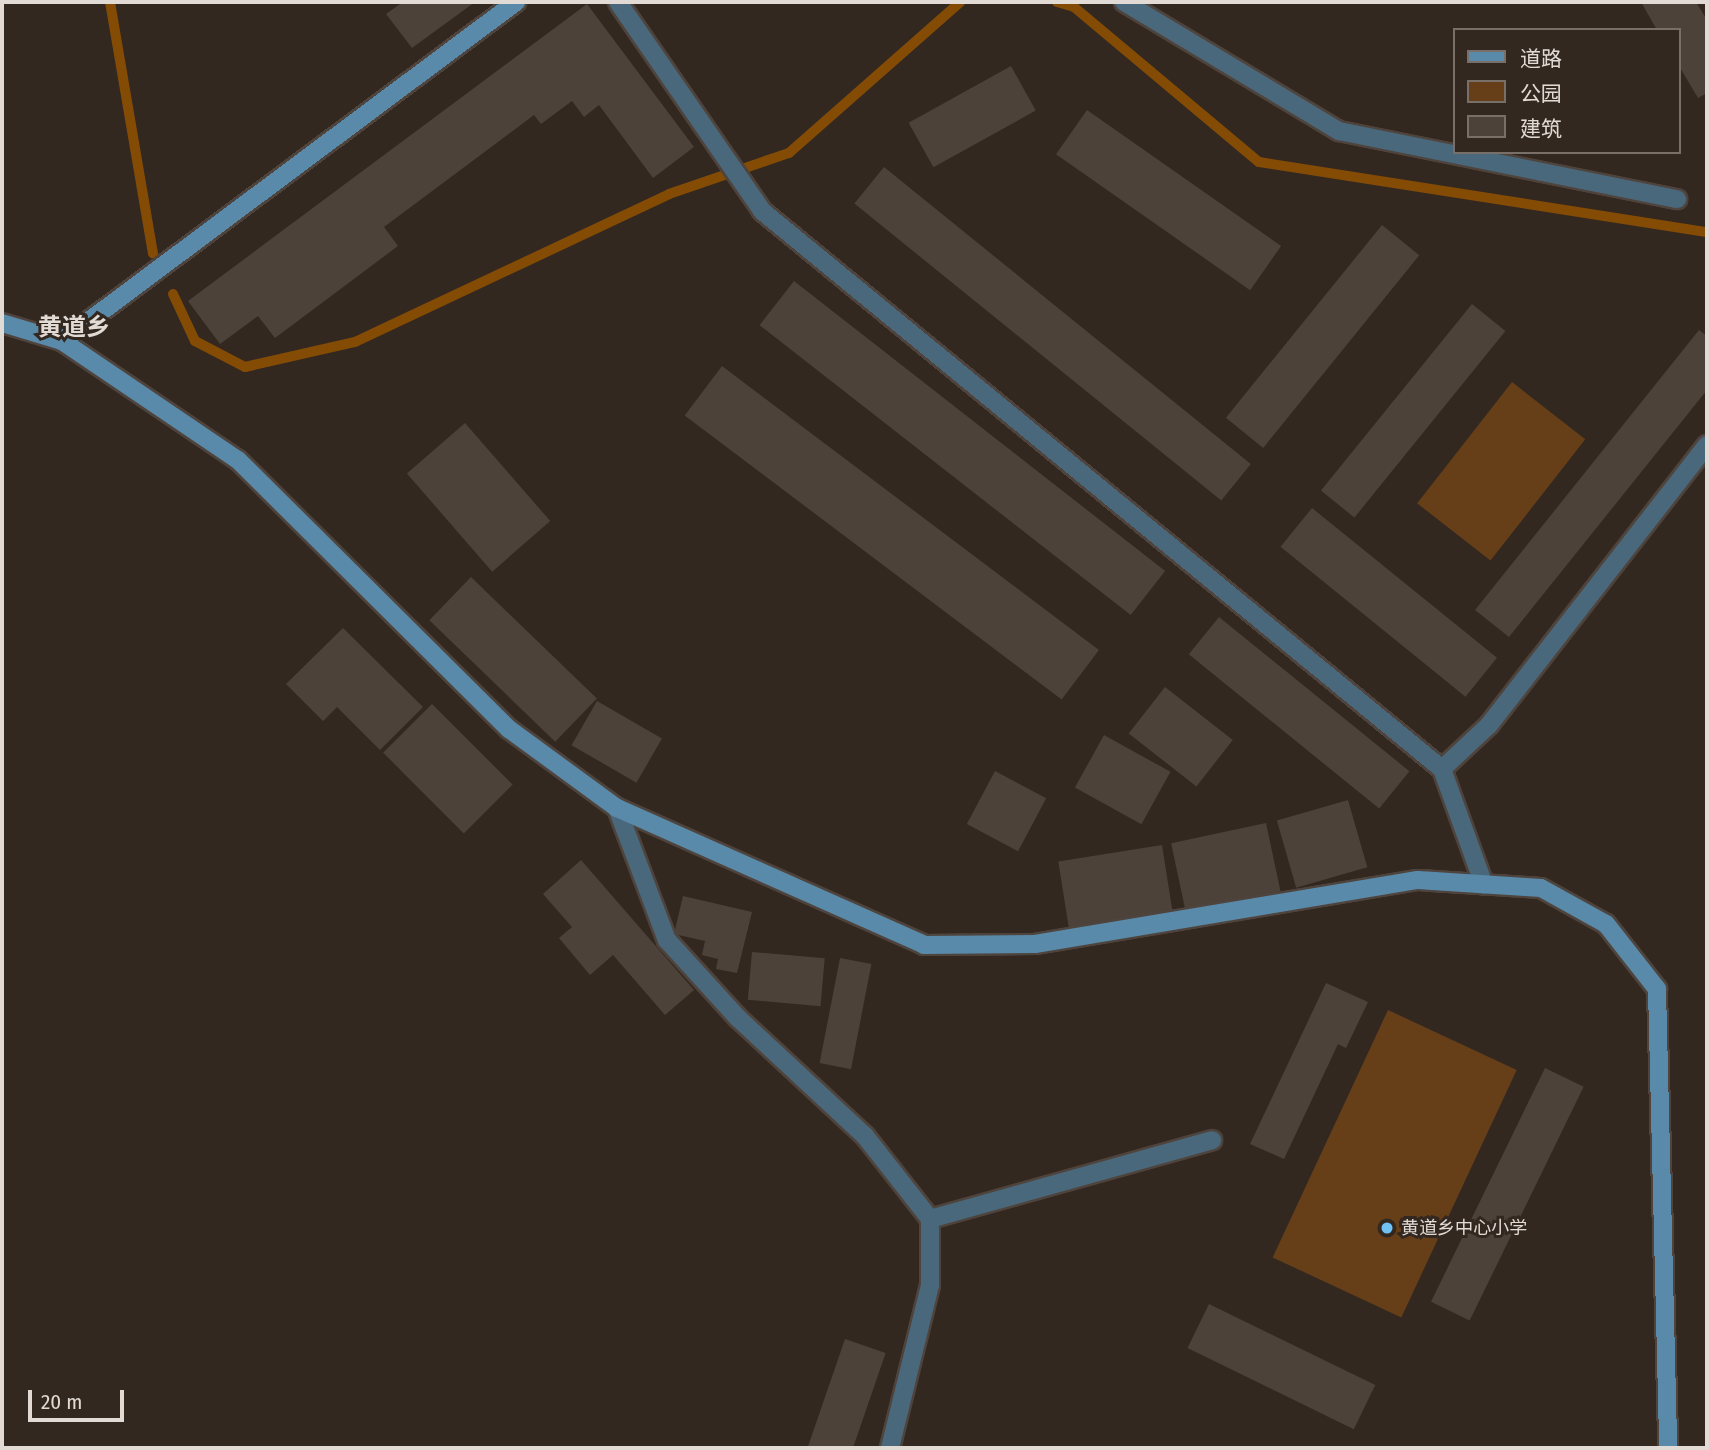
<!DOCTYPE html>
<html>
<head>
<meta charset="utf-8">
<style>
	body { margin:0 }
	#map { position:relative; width:1709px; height:1450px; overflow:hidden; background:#322820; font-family:"Fira Sans Condensed","Noto Sans SC",sans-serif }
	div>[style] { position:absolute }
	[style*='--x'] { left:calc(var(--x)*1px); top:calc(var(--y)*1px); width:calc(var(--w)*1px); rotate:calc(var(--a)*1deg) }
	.green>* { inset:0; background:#663f19; transform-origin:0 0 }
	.stream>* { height:10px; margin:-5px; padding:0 5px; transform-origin:5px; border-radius:5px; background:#844b05 }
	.building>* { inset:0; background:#4c4239; transform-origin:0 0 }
	.roads { filter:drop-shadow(2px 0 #4e443d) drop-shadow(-2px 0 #4e443d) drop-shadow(0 2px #4e443d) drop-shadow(0 -2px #4e443d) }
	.lane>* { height:18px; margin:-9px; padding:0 9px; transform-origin:9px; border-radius:9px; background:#4a687c }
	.street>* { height:18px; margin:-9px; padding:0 9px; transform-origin:9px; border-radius:9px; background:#4a687c }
	.secondary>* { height:18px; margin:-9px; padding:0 9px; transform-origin:9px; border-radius:9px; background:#598aaa }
	.dots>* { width:19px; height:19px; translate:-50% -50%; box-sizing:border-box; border:4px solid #322820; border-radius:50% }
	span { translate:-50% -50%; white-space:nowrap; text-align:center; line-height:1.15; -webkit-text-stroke:6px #322820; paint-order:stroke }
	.poi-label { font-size:18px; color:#e1dad5 }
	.left { translate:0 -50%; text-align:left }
	.district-label { font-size:24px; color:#e1dad5; font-weight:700 }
	.frame { position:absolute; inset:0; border:4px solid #e1dad5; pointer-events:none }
	.legend { position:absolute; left:1453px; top:28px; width:228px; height:126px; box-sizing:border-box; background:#322820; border:2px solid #786f68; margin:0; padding:9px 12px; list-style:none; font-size:21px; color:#e1dad5 }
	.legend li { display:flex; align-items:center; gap:14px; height:35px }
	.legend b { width:35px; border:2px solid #786f68 }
	.scale { position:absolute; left:28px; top:1390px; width:96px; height:32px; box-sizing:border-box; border:4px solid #e1dad5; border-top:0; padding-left:9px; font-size:21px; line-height:24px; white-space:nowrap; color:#e1dad5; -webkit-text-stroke:5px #322820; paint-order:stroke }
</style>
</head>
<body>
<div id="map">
	<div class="green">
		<div style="left:1512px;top:382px;width:93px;height:154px;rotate:38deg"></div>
		<div style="left:1388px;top:1010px;width:142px;height:273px;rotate:25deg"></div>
	</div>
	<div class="stream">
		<div style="--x:110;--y:2;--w:255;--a:80.3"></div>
		<div style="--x:1057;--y:2;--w:18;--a:16"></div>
		<div style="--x:1074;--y:7;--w:241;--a:40"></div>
		<div style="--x:1259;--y:162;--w:453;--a:8.9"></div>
		<div style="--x:173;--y:294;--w:52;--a:64.9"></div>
		<div style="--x:195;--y:341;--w:56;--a:27.5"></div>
		<div style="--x:245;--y:367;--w:113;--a:-12.8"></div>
		<div style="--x:355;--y:342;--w:347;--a:-25.2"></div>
		<div style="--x:669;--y:194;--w:127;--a:-18.9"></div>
		<div style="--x:789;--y:153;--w:228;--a:-41.4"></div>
	</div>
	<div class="building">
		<div style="clip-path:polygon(403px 2px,475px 2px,412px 48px,386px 14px)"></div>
		<div style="clip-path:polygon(1641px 2px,1696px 2px,1707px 20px,1707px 93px,1698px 98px,1679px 66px,1679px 30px,1657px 30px)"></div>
		<div style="clip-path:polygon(587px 4px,694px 147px,653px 178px,599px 105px,584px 117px,572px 101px,541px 124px,534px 115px,384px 227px,398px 246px,275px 338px,258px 316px,220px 344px,188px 301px)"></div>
		<div style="left:1011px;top:66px;width:51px;height:117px;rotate:61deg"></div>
		<div style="left:1087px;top:110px;width:237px;height:54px;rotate:35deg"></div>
		<div style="left:884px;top:167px;width:472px;height:47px;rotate:39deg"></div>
		<div style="left:1382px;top:225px;width:48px;height:248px;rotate:39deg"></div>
		<div style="left:794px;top:281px;width:471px;height:56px;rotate:38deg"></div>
		<div style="left:1472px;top:304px;width:43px;height:240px;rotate:39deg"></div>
		<div style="clip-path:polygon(1699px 330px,1707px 336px,1707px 390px,1509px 637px,1475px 610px)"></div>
		<div style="left:722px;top:366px;width:472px;height:62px;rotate:37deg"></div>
		<div style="left:465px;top:423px;width:130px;height:77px;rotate:49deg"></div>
		<div style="left:1312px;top:508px;width:238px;height:50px;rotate:39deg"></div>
		<div style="left:471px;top:577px;width:175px;height:60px;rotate:44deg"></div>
		<div style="left:1219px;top:617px;width:245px;height:48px;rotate:39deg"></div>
		<div style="clip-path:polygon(343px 628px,423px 707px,380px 750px,337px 707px,323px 721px,286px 684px)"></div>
		<div style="left:1165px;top:687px;width:86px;height:59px;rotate:38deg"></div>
		<div style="left:597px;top:701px;width:75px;height:51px;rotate:30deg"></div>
		<div style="left:432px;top:704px;width:114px;height:69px;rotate:45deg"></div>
		<div style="left:1104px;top:735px;width:76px;height:60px;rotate:29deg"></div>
		<div style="left:995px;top:771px;width:58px;height:60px;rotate:28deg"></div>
		<div style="left:1348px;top:800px;width:70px;height:74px;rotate:74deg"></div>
		<div style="left:1266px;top:823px;width:70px;height:97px;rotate:78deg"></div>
		<div style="left:1162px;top:845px;width:71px;height:105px;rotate:81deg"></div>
		<div style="clip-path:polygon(581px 860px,694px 990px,665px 1015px,613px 955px,590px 975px,559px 938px,572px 927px,543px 894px)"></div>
		<div style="clip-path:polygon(683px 896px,752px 912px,737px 973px,716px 969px,718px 959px,702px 955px,705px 941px,674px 934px)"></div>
		<div style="left:752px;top:952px;width:73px;height:48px;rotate:5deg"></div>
		<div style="left:840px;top:958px;width:32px;height:107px;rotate:11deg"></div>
		<div style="clip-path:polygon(1326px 983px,1368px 1002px,1346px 1048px,1338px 1044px,1284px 1159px,1250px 1144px)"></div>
		<div style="left:1545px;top:1068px;width:43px;height:260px;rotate:26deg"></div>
		<div style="left:1209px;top:1304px;width:185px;height:49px;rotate:26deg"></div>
		<div style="left:845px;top:1339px;width:43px;height:114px;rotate:19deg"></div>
	</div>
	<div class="roads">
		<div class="lane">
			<div style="--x:890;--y:1448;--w:168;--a:-76.2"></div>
			<div style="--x:930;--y:1285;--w:66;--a:-90"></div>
			<div style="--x:930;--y:1219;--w:293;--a:-15.6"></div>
		</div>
		<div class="street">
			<div style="--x:618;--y:2;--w:254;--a:55.4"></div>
			<div style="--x:762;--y:211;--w:880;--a:39.37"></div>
			<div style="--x:1442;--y:769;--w:123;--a:70.1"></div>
			<div style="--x:1124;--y:2;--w:251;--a:31"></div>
			<div style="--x:1339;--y:131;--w:345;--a:11.4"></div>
			<div style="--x:1442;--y:769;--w:64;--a:-43.1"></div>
			<div style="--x:1489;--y:725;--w:355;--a:-52.1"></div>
			<div style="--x:617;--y:808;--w:141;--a:69.3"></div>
			<div style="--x:667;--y:940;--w:105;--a:47.7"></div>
			<div style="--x:738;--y:1018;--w:173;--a:42.9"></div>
			<div style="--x:865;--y:1136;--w:105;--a:51.9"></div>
		</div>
		<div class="secondary">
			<div style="--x:2;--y:323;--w:63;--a:16.7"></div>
			<div style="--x:62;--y:341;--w:212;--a:34.1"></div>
			<div style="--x:238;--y:460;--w:382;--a:44.8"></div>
			<div style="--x:509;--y:729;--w:134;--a:36.2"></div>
			<div style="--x:617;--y:808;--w:336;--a:24"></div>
			<div style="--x:924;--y:945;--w:111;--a:-0.5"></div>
			<div style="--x:1035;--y:944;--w:388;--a:-9.5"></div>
			<div style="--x:1418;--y:880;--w:123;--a:3.7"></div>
			<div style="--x:1541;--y:888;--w:74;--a:29"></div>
			<div style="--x:1606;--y:924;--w:83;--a:51.9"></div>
			<div style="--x:1657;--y:989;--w:459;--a:88.6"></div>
			<div style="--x:62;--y:341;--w:567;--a:-36.75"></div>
		</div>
	</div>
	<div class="dots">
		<div style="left:1387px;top:1228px;background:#71c1f5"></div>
	</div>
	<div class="poi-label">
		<span class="left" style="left:1401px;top:1228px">黄道乡中心小学</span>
	</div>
	<div class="district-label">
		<span style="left:74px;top:328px">黄道乡</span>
	</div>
	<div class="frame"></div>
	<ul class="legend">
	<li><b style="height:9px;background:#598aaa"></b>道路</li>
	<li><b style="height:19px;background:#663f19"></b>公园</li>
	<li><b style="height:19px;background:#4c4239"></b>建筑</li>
	</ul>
	<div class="scale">20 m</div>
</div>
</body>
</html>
